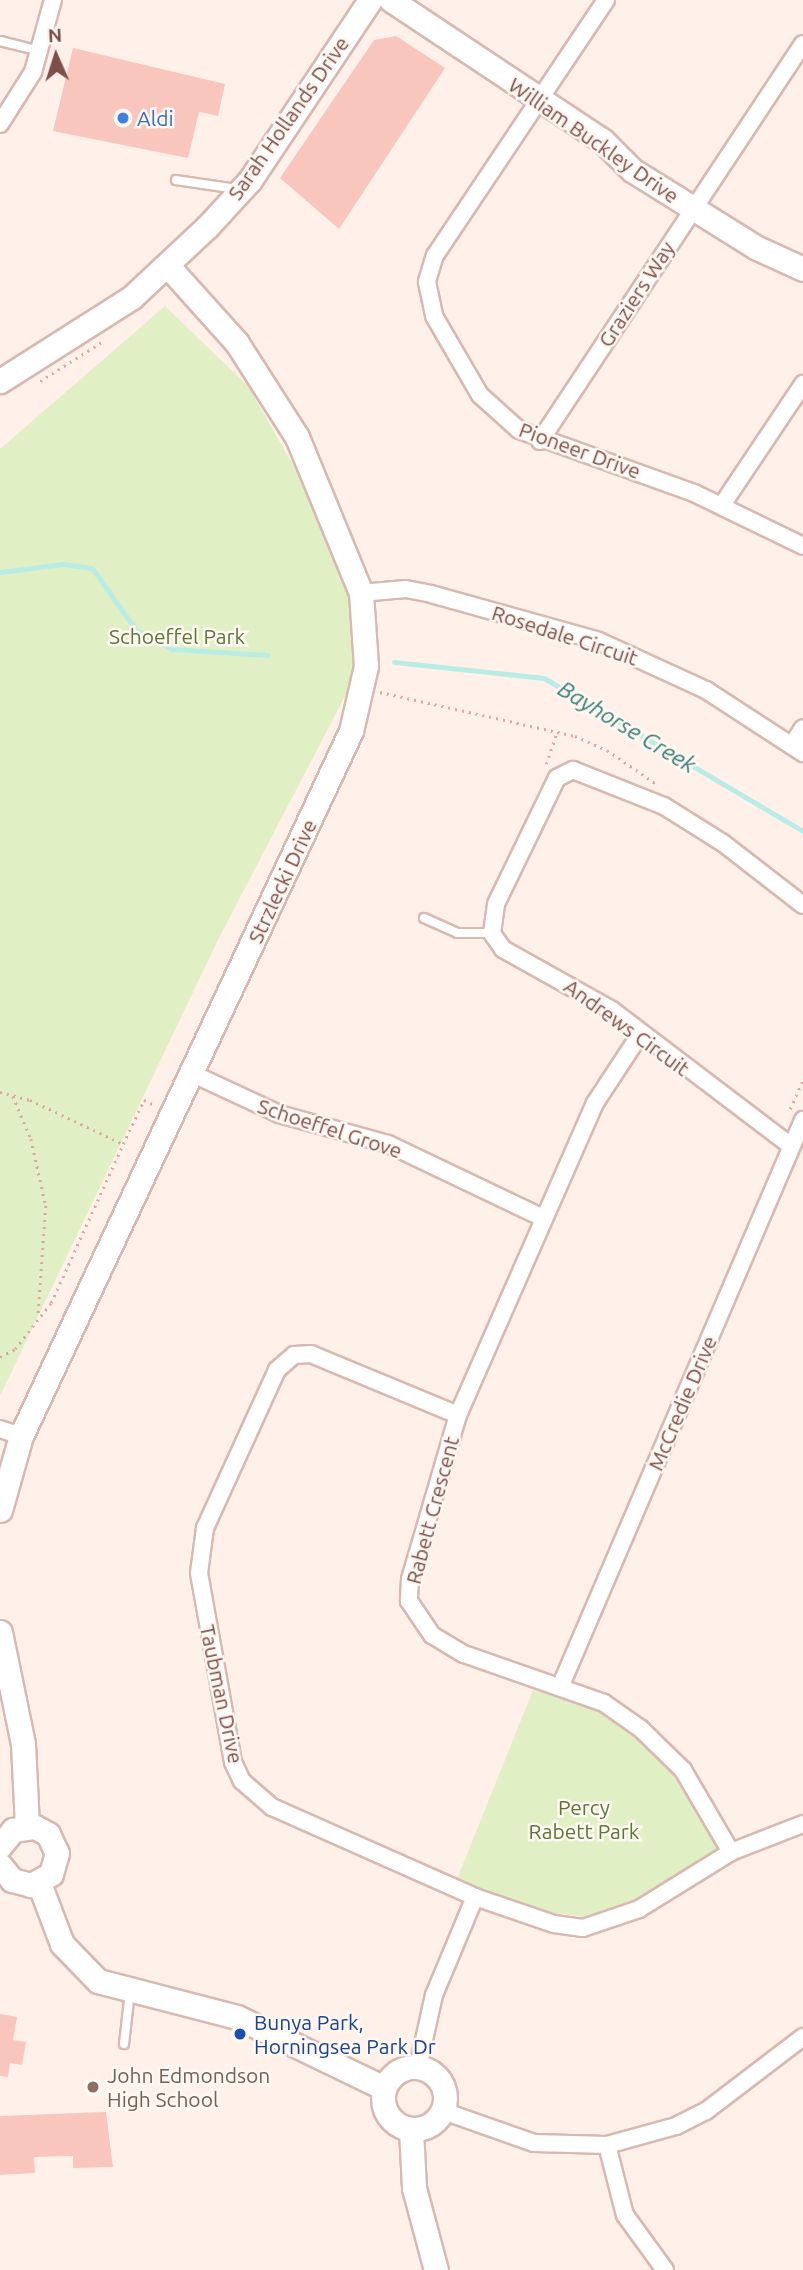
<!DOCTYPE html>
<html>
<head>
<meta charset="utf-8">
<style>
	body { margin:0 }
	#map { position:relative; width:803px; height:2270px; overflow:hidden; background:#fff1e9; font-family:Ubuntu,sans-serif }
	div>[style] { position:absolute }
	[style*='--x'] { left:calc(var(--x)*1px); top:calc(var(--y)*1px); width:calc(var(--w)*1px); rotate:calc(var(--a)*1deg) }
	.green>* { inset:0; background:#e1efc5 }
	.stream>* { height:5px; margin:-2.5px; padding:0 2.5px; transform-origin:2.5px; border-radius:2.5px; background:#baece6 }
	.building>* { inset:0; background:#f8c6bd }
	.path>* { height:2.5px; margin-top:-1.25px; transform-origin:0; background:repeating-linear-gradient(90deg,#dea79f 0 2px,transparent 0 7px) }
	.roads { filter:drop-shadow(2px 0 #d8b9b1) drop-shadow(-2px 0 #d8b9b1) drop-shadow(0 2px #d8b9b1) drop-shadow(0 -2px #d8b9b1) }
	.lane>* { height:8px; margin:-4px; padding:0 4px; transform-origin:4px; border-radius:4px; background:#fff }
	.street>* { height:16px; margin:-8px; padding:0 8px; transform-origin:8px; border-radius:8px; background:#fff }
	.secondary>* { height:23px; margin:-11.5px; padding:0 11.5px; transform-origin:11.5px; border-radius:11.5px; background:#fff }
	.secondary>.ring { margin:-11.5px; padding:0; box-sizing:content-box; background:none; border:23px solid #fff; border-radius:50% }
	.dots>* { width:19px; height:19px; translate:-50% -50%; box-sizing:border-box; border:4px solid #fff7f2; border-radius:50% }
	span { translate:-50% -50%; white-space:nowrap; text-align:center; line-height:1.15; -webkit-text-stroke:5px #fff7f2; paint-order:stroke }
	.shop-label { font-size:21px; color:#366cbe }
	.left { translate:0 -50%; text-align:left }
	.street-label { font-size:21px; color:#7e4e48 }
	.park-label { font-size:21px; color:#5b7839 }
	.transit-label { font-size:21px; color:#164399 }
	.education-label { font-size:21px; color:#785e54 }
	.water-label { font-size:23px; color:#367d76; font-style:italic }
	.north { position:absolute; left:21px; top:21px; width:70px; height:70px; -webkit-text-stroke:5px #fff7f2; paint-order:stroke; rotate:357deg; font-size:19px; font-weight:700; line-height:28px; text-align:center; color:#7e4e48 }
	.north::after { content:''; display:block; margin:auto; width:24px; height:32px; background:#7e4e48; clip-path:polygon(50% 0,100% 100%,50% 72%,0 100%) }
</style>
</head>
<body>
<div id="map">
	<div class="green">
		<div style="clip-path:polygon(165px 306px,248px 386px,316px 505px,357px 618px,355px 677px,219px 938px,0 1396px,0 449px)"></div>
		<div style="clip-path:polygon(533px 1690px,598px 1710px,639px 1738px,669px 1769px,722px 1850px,639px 1900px,585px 1917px,534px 1910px,457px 1879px)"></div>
	</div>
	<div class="stream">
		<div style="--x:0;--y:572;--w:64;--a:-7.2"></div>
		<div style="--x:63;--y:564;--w:29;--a:8"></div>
		<div style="--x:92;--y:568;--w:76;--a:54.6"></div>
		<div style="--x:136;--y:630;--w:41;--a:27.8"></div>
		<div style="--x:172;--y:649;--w:96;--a:3.6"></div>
		<div style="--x:394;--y:662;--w:151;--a:6.1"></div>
		<div style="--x:544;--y:678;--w:301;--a:30.6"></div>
	</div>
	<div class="building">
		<div style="clip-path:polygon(396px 36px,445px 68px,339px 229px,280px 178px,374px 40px)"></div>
		<div style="clip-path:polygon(73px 48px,225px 84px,218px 116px,199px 112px,188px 158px,53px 131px)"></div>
		<div style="clip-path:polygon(0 2014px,17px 2017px,13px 2040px,26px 2042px,22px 2065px,10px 2063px,8px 2077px,0 2076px)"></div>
		<div style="clip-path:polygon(106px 2112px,113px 2167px,73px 2168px,73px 2156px,34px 2157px,35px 2173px,0 2175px,0 2116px)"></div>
	</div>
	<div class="path">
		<div style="--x:40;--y:381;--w:73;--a:-32.2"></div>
		<div style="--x:380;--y:692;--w:200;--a:12.7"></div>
		<div style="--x:575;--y:736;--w:35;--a:24"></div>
		<div style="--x:607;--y:750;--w:62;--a:34.5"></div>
		<div style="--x:546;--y:764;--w:31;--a:-71"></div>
		<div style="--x:0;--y:1092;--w:31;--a:15"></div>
		<div style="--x:30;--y:1100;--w:103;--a:25.3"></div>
		<div style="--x:123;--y:1144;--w:49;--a:-64.5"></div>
		<div style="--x:144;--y:1100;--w:10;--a:24"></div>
		<div style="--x:13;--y:1096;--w:47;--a:67.3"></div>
		<div style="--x:31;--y:1139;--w:69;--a:77.4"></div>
		<div style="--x:46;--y:1206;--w:112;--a:94.1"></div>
		<div style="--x:790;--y:1109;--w:32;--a:-66"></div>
		<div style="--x:0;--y:1357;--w:17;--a:-28"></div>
		<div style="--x:15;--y:1349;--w:58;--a:-52"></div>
		<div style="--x:51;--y:1303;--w:175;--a:-65.6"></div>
	</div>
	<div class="roads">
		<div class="lane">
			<div style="--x:0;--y:41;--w:41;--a:14"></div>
			<div style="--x:176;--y:180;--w:63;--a:8.3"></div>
			<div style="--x:424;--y:918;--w:36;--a:24"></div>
			<div style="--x:457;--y:933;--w:35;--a:0"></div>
			<div style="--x:124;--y:2044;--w:53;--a:-83.5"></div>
		</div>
		<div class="street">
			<div style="--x:606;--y:0;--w:307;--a:123.8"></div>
			<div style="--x:435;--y:255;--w:28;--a:107"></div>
			<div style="--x:427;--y:282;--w:35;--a:78"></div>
			<div style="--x:434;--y:316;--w:91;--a:59.8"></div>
			<div style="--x:480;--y:395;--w:52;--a:41.9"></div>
			<div style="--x:519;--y:430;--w:186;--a:19.8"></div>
			<div style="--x:694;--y:493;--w:121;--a:25.9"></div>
			<div style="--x:0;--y:124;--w:62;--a:-57.6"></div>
			<div style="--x:33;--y:72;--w:75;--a:-74.5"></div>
			<div style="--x:540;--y:441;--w:476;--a:-56.5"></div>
			<div style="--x:722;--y:505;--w:146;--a:-56.2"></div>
			<div style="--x:361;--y:593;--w:45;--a:-5.1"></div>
			<div style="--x:406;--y:589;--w:25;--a:11"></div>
			<div style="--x:431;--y:594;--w:174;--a:15.6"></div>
			<div style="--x:599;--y:641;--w:118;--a:24.6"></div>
			<div style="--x:706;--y:690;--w:116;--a:33"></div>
			<div style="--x:792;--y:745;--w:20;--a:-57"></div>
			<div style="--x:639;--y:1036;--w:80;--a:123.3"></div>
			<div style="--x:595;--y:1103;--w:341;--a:113.7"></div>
			<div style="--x:458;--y:1415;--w:171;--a:106.3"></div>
			<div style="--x:410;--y:1579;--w:22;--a:93"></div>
			<div style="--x:409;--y:1601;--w:41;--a:55.9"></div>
			<div style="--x:432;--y:1635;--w:37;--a:31"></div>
			<div style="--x:464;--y:1654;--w:148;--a:19.3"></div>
			<div style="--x:604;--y:1703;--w:45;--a:35.1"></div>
			<div style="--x:641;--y:1729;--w:59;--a:44.3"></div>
			<div style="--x:683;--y:1770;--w:95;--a:59.7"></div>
			<div style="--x:193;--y:1074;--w:95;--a:24.9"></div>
			<div style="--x:279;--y:1114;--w:113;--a:15.4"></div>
			<div style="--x:388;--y:1144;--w:172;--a:25.5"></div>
			<div style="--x:791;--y:1146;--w:225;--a:-142.8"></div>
			<div style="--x:612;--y:1010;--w:125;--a:-150.8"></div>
			<div style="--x:503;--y:949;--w:19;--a:-125"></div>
			<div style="--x:492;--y:933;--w:29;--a:-82"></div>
			<div style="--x:496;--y:904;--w:140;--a:-64.2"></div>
			<div style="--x:557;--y:778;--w:18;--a:-27"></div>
			<div style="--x:573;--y:770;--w:98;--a:21.6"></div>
			<div style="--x:664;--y:806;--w:70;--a:32.1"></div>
			<div style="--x:723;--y:843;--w:101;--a:37.8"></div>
			<div style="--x:458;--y:1415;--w:159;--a:-157.5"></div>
			<div style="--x:311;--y:1354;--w:17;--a:177"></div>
			<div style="--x:294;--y:1355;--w:23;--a:139"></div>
			<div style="--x:277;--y:1370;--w:174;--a:114.5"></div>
			<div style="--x:205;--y:1528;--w:45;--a:97.6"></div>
			<div style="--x:199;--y:1573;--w:192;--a:79.8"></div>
			<div style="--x:233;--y:1762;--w:21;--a:65"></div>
			<div style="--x:242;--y:1781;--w:40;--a:41"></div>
			<div style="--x:272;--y:1807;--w:222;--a:23.9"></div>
			<div style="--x:475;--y:1897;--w:83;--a:18.9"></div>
			<div style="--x:554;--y:1924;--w:29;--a:8"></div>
			<div style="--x:583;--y:1928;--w:59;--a:-18.7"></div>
			<div style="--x:639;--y:1909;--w:108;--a:-31.8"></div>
			<div style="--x:731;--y:1852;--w:77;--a:-21.3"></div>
			<div style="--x:0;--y:1429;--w:22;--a:18"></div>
			<div style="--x:561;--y:1685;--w:615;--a:-66.81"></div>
			<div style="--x:418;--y:2067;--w:74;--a:-77.5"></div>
			<div style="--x:434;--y:1995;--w:106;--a:-67.3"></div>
			<div style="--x:443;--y:2111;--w:96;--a:19.4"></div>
			<div style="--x:534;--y:2143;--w:73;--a:1.6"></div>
			<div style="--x:607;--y:2145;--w:72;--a:-15.4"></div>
			<div style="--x:676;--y:2126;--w:34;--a:-27"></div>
			<div style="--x:706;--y:2111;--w:122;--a:-37.3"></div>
			<div style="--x:607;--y:2145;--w:72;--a:75.6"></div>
			<div style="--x:625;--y:2215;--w:68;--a:54"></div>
		</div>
		<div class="secondary">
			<div style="--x:391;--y:0;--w:253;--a:33.6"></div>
			<div style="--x:602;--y:140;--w:42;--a:45"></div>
			<div style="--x:632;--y:170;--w:145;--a:32"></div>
			<div style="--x:755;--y:247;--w:53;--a:24.6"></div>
			<div style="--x:0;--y:381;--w:155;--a:-32.4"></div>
			<div style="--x:131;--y:298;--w:104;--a:-43.1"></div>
			<div style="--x:207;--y:227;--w:64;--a:-47.5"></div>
			<div style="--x:250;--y:180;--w:216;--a:-56.3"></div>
			<div style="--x:0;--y:1510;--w:77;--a:-74.2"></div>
			<div style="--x:21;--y:1436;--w:778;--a:-64.92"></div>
			<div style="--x:351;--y:731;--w:67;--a:-77"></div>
			<div style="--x:366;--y:666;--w:73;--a:-93.9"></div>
			<div style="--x:361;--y:593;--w:169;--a:-112.3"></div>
			<div style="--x:297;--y:437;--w:112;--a:-122.6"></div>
			<div style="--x:237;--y:343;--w:103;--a:-131.9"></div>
			<div style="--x:0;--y:1632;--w:114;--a:78.4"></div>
			<div style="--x:23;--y:1744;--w:82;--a:87.2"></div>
			<div style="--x:0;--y:1846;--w:21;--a:-51"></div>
			<div style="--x:13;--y:1830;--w:22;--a:-8"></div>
			<div style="--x:35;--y:1827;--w:15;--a:28"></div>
			<div style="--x:48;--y:1834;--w:21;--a:65"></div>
			<div style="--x:57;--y:1853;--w:22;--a:106"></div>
			<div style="--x:51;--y:1874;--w:23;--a:151"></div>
			<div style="--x:31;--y:1885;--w:20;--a:-165"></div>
			<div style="--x:12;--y:1880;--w:19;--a:-129"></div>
			<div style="--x:39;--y:1883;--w:65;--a:69.3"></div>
			<div style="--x:62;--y:1944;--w:52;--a:45.8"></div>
			<div style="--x:98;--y:1981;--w:144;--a:14.5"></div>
			<div style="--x:237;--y:2017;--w:163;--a:25.8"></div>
			<div class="ring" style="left:383px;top:2067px;width:39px;height:39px"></div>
			<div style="--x:411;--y:2130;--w:58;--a:87"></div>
			<div style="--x:414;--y:2188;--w:85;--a:75"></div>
		</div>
	</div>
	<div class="dots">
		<div style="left:123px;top:118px;background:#3f7fe0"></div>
		<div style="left:240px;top:2034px;background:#1a4fb4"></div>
		<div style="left:93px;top:2087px;background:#8d6e63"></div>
	</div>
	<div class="shop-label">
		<span class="left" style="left:137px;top:118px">Aldi</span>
	</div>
	<div class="street-label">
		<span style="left:288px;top:118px;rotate:-55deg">Sarah Hollands Drive</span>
		<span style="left:594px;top:140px;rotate:35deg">William Buckley Drive</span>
		<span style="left:636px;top:294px;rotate:-57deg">Graziers Way</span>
		<span style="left:580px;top:450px;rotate:20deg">Pioneer Drive</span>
		<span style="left:565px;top:635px;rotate:18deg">Rosedale Circuit</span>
		<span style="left:282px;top:881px;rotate:-65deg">Strzlecki Drive</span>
		<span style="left:627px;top:1027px;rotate:36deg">Andrews Circuit</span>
		<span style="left:330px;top:1128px;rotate:18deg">Schoeffel Grove</span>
		<span style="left:682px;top:1403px;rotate:-67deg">McCredie Drive</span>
		<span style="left:432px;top:1510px;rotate:-75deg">Rabett Crescent</span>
		<span style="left:222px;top:1694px;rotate:78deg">Taubman Drive</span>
	</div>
	<div class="park-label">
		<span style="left:177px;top:636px">Schoeffel Park</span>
		<span style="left:584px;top:1819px">Percy<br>Rabett Park</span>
	</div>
	<div class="transit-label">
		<span class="left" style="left:254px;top:2034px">Bunya Park,<br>Horningsea Park Dr</span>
	</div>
	<div class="education-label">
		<span class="left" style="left:107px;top:2087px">John Edmondson<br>High School</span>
	</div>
	<div class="water-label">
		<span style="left:627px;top:727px;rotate:31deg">Bayhorse Creek</span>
	</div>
	<div class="north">N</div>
</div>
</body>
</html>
